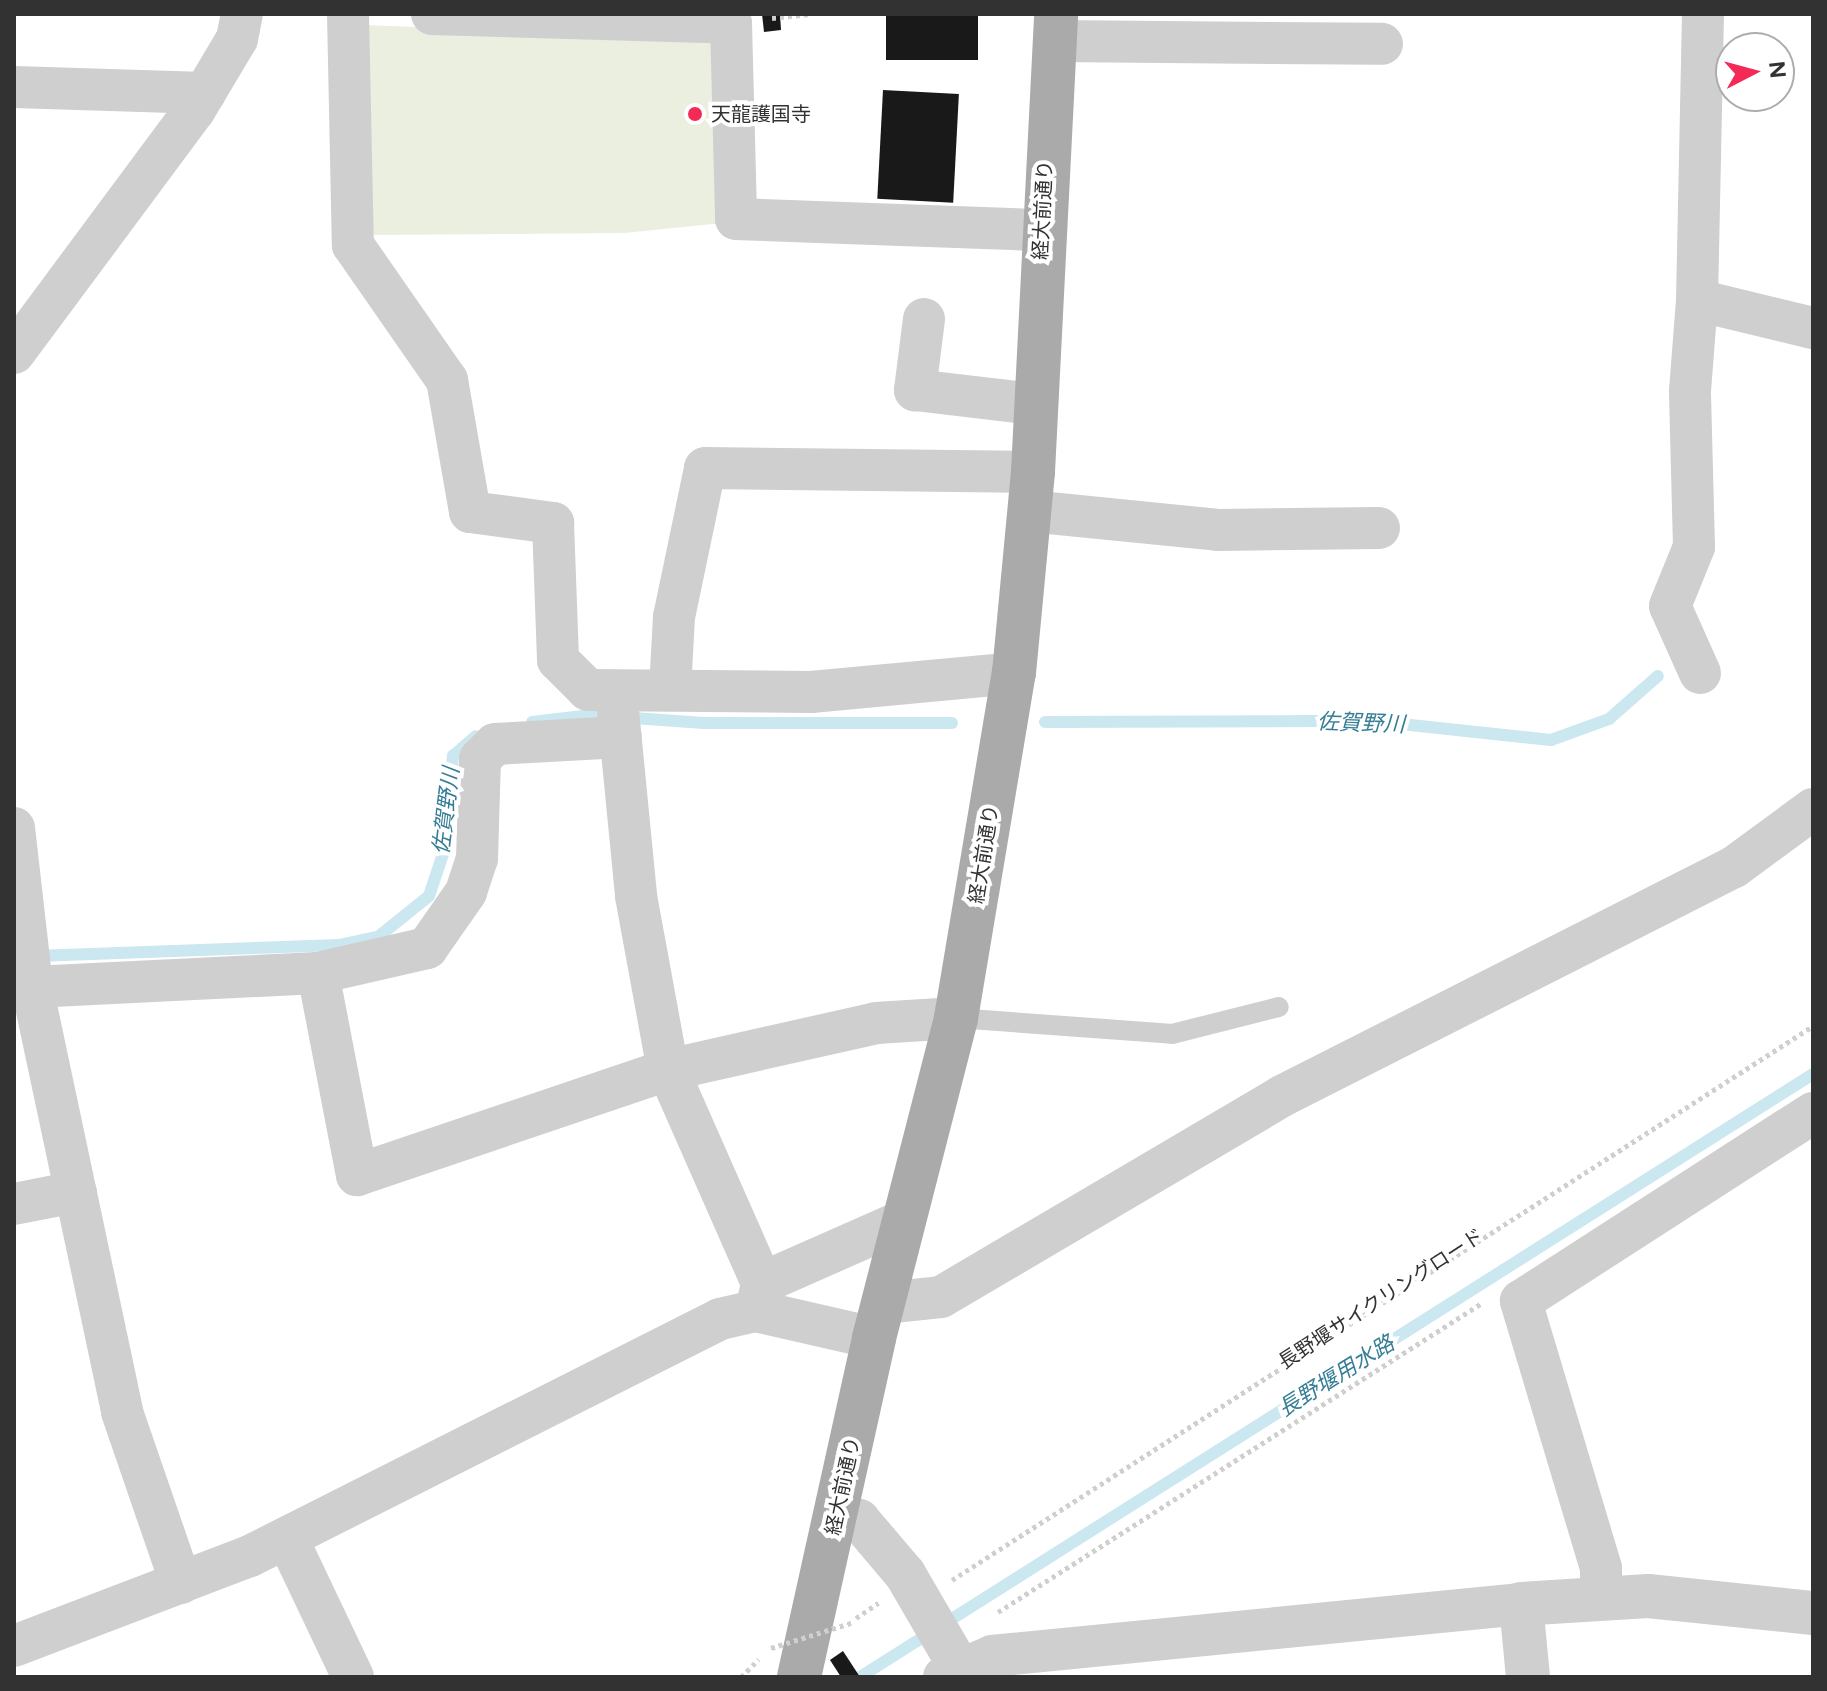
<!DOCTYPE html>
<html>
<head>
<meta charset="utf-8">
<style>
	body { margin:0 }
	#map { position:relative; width:1827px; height:1691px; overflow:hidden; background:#fff; font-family:Figtree,"Noto Sans JP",sans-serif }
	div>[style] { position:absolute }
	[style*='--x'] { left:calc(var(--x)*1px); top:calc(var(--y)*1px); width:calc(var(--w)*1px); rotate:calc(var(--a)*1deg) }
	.green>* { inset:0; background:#eaefe0 }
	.stream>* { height:12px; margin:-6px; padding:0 6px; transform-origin:6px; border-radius:6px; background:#cbe7f0 }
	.building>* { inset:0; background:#191919; transform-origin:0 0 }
	.path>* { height:5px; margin-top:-2.5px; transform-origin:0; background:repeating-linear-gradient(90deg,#cfcfcf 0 4px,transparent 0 8px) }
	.service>* { height:20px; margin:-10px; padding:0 10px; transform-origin:10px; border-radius:10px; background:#cfcfcf }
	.minor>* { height:42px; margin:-21px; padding:0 21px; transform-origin:21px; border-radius:21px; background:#cfcfcf }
	.tertiary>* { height:44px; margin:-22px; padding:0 22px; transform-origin:22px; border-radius:22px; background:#cfcfcf }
	.primary>* { height:44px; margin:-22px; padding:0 22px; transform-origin:22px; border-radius:22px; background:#aaa }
	.path-bridge>* { height:5px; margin-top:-2.5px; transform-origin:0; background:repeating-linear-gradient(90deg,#cfcfcf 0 4px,transparent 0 8px) }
	.dots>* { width:22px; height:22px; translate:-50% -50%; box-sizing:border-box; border:4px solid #fff; border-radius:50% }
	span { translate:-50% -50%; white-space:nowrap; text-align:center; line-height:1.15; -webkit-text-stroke:8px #fff; paint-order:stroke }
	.poi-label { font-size:20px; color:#323232 }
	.left { translate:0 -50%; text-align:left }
	.street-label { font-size:20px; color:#323232 }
	.water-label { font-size:22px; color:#367e95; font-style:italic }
	.frame { position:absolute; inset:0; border:16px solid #323232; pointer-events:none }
	.north { position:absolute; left:1715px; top:32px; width:80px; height:80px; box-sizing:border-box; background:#fff; border:2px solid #adadad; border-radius:50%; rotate:84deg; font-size:22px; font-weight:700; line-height:32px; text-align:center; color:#323232 }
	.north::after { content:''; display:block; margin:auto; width:28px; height:36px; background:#f32a56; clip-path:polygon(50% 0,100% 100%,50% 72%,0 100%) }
</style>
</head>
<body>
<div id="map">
	<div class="green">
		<div style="clip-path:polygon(365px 25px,717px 39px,723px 223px,624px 233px,365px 235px)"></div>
	</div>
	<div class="stream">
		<div style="--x:532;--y:722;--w:60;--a:-6.7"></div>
		<div style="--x:592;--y:715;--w:112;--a:4.1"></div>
		<div style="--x:704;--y:723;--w:248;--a:0"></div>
		<div style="--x:1045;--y:722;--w:328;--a:-0.2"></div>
		<div style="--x:1373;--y:721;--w:179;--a:6.1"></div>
		<div style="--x:1551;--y:740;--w:62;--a:-19.9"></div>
		<div style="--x:1609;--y:719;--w:65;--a:-41.3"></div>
		<div style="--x:36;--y:956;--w:303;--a:-2.1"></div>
		<div style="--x:339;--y:945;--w:40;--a:-12"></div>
		<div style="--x:378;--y:937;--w:65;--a:-38.8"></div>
		<div style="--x:429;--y:896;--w:44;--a:-71.6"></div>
		<div style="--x:443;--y:854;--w:99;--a:-84.2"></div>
		<div style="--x:453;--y:756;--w:30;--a:-41"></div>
		<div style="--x:860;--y:1677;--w:1128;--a:-32.32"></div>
	</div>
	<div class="building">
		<div style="clip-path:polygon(762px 14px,780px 14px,781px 30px,764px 32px)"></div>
		<div style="left:886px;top:14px;width:92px;height:46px"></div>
		<div style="left:883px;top:90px;width:76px;height:109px;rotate:3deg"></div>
		<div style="clip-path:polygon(843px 1651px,860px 1677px,841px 1677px,830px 1660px)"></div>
	</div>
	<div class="path">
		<div style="--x:772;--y:18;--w:36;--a:-6"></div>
		<div style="--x:952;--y:1580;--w:1024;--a:-32.76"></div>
		<div style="--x:998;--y:1612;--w:574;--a:-32.56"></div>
		<div style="--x:856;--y:1618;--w:27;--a:-34"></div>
		<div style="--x:741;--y:1677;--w:25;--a:-45"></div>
	</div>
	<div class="service">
		<div style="--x:956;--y:1018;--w:217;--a:4.2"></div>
		<div style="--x:1172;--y:1034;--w:110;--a:-14.2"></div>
	</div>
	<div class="minor">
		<div style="--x:348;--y:14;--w:231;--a:88.8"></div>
		<div style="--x:353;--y:245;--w:165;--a:55.2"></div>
		<div style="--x:447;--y:380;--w:134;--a:80.1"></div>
		<div style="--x:470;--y:512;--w:84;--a:7.5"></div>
		<div style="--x:553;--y:523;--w:137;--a:87.9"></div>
		<div style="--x:558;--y:660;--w:42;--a:45"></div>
		<div style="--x:588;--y:690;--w:223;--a:0.5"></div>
		<div style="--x:811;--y:692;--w:204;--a:-5.3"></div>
		<div style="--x:432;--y:14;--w:299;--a:1.7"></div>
		<div style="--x:731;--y:23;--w:196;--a:88.5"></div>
		<div style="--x:736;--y:219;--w:305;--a:2.1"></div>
		<div style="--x:1054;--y:41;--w:328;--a:0.5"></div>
		<div style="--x:14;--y:87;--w:191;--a:1.8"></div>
		<div style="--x:1697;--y:300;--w:286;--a:-88.8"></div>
		<div style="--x:924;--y:319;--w:72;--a:97.2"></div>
		<div style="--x:915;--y:390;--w:121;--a:6.7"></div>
		<div style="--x:14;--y:353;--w:302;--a:-53.4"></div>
		<div style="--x:194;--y:111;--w:84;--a:-59.2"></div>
		<div style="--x:237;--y:39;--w:25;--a:-79"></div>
		<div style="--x:1029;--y:511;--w:190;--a:5.7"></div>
		<div style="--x:1218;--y:530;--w:161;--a:-0.7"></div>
		<div style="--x:1700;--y:673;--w:73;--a:-114.1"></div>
		<div style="--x:1670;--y:606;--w:64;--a:-67.9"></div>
		<div style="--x:1694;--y:547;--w:156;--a:-91.5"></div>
		<div style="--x:1690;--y:391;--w:91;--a:-85.6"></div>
		<div style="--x:1697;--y:300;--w:119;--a:13.6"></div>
		<div style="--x:670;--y:690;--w:73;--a:-86.9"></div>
		<div style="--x:674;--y:617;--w:152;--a:-78.2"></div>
		<div style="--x:705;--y:468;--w:328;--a:0.7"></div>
		<div style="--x:618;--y:711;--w:186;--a:84.4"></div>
		<div style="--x:636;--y:896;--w:177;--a:79.6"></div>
		<div style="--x:668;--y:1070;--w:233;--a:66.2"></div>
		<div style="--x:14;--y:828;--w:160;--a:83.5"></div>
		<div style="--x:32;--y:987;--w:434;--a:78"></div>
		<div style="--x:122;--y:1412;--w:181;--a:71"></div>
		<div style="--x:318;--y:973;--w:206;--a:79.1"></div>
		<div style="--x:357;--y:1175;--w:328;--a:-18.7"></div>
		<div style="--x:668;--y:1070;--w:213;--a:-12.7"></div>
		<div style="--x:876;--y:1023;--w:80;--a:-3.6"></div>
		<div style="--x:32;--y:987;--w:286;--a:-2.8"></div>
		<div style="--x:318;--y:973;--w:112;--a:-12.9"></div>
		<div style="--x:427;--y:948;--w:68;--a:-55.1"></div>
		<div style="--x:466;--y:892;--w:35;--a:-72"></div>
		<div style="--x:477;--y:859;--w:100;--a:-88.3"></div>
		<div style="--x:480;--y:759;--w:21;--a:-45"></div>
		<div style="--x:495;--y:744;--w:126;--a:-3.2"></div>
		<div style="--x:14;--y:1204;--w:63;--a:-11"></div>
		<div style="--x:883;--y:1303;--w:58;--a:-5.9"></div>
		<div style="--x:941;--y:1297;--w:396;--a:-30.5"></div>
		<div style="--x:1282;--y:1096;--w:507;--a:-26.87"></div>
		<div style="--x:1734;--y:867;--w:98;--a:-36.3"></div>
		<div style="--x:756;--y:1310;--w:28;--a:-77"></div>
		<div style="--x:762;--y:1283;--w:156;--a:-23.8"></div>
		<div style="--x:837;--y:1514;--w:23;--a:15"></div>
		<div style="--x:859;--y:1520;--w:71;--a:49.6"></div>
		<div style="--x:905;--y:1574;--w:105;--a:59.8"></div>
		<div style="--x:287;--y:1538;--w:154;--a:64.6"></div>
		<div style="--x:1601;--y:1595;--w:27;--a:-90"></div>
		<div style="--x:1601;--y:1568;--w:279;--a:-106.7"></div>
		<div style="--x:1521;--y:1301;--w:347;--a:-32.8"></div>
		<div style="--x:14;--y:1646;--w:253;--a:-20.9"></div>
		<div style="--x:250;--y:1556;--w:526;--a:-26.76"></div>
		<div style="--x:720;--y:1319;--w:37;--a:-13"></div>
		<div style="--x:756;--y:1311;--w:121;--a:12.9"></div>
		<div style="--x:944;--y:1677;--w:52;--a:-23.6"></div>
		<div style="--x:992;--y:1656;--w:532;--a:-5.61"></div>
	</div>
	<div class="tertiary">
		<div style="--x:1528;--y:1677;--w:73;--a:-95.5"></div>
		<div style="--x:1521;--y:1604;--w:127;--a:-3.6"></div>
		<div style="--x:1648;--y:1596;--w:166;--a:5.9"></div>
	</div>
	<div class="primary">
		<div style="--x:799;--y:1677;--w:347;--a:-77.5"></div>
		<div style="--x:874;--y:1338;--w:330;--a:-75.6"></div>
		<div style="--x:956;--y:1018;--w:350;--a:-80.5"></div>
		<div style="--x:1014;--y:673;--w:202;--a:-84.6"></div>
		<div style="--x:1033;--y:472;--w:459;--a:-87.1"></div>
	</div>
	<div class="path-bridge">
		<div style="--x:771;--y:1648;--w:84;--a:-17.4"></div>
	</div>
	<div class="dots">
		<div style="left:695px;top:114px;background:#f32a56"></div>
	</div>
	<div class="poi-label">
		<span class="left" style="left:711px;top:114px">天龍護国寺</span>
	</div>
	<div class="street-label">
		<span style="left:1043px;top:210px;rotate:-87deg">経大前通り</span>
		<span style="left:984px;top:854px;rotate:-81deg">経大前通り</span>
		<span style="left:1381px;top:1299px;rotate:-33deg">長野堰サイクリングロード</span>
		<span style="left:843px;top:1486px;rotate:-78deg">経大前通り</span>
	</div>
	<div class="water-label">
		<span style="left:1361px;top:723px;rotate:2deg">佐賀野川</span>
		<span style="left:446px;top:811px;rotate:-83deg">佐賀野川</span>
		<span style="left:1336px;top:1376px;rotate:-32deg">長野堰用水路</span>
	</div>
	<div class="frame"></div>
	<div class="north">N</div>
</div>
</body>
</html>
